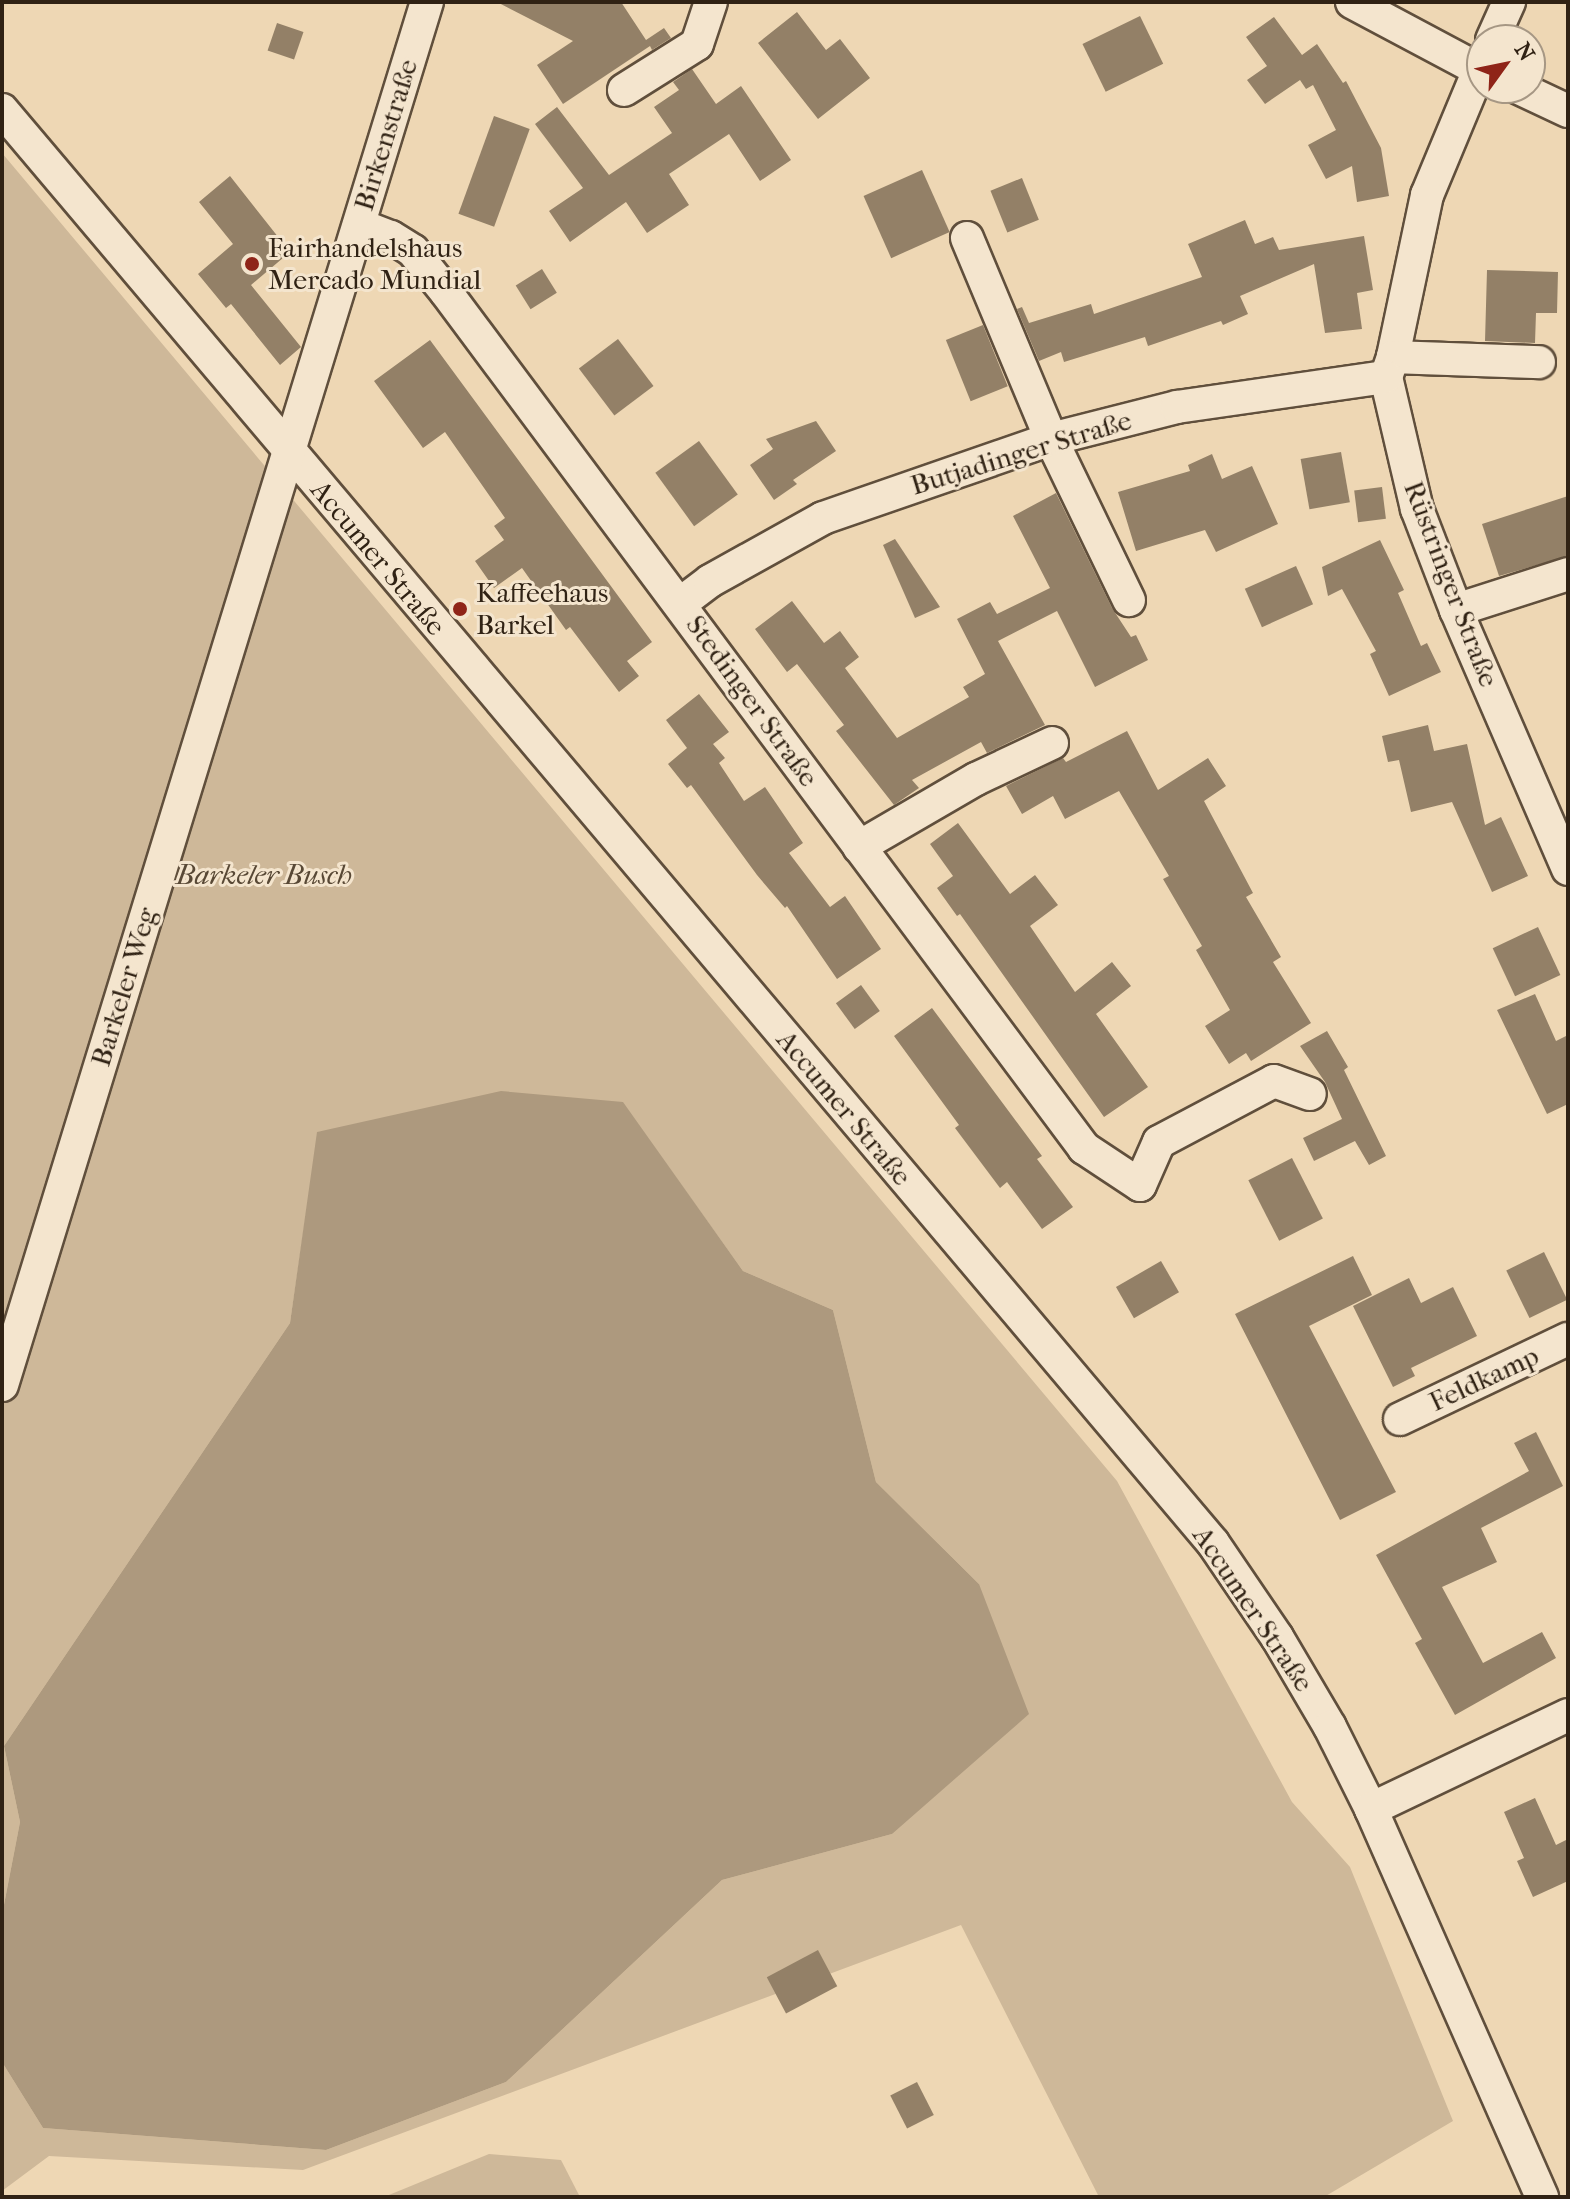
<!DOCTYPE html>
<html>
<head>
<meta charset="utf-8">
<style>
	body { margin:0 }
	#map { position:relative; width:1570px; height:2199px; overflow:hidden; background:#eed7b4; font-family:"IM FELL French Canon",serif }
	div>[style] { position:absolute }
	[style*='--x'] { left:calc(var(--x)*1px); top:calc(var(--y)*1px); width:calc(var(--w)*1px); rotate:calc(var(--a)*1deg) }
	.green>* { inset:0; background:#ceb899 }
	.water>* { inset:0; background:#ad997e }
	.building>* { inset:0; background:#938067; transform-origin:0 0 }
	.roads { filter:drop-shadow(2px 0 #604f3c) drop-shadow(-2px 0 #604f3c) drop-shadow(0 2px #604f3c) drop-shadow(0 -2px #604f3c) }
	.minor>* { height:32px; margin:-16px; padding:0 16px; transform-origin:16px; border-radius:16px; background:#f4e5ce }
	.dots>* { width:22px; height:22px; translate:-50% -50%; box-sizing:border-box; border:4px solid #f4e5ce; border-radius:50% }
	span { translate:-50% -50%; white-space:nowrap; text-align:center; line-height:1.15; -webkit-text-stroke:6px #f4e5ce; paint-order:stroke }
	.street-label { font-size:28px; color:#302214 }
	.poi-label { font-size:28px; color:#302214 }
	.left { translate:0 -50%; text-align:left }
	.park-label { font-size:28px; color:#584835; font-style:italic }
	.frame { position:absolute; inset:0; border:4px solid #302214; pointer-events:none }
	.north { position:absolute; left:1466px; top:24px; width:80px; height:80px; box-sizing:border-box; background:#f4e5ce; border:2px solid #a69784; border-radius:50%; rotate:57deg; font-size:22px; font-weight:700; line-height:32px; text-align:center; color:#302214 }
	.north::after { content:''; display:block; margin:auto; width:28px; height:36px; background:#8f2418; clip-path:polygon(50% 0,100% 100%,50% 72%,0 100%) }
</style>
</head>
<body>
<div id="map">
	<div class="green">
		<div style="clip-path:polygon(2px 153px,1117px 1481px,1292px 1802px,1350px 1867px,1453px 2121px,1324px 2197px,1099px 2197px,961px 1925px,303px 2170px,49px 2156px,2px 2191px,2px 2062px,43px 2128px,326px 2150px,506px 2082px,722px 1880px,892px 1834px,979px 1584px,876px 1482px,833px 1310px,743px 1271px,622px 1102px,318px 1132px,290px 1323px,4px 1746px,20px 1822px,2px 1915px)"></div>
		<div style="clip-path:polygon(489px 2154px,561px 2160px,580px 2197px,384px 2197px)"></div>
	</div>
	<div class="water">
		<div style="clip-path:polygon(501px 1091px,623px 1102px,743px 1271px,833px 1310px,876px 1482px,979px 1584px,1029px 1714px,892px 1834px,722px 1880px,506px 2082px,326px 2150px,43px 2128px,2px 2062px,2px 1915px,20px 1822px,4px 1746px,290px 1323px,317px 1132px)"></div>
	</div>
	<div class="building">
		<div style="clip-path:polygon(497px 2px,621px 2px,646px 40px,664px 28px,671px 38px,652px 50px,650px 46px,563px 104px,537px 65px,573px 41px)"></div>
		<div style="clip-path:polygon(797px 12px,826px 50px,840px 39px,870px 78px,818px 119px,758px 43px)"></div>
		<div style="left:1140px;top:16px;width:53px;height:64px;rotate:64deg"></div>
		<div style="clip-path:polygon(1274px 17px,1302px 55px,1317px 44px,1343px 83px,1346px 81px,1381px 148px,1389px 196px,1357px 202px,1352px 166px,1326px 179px,1308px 145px,1336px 130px,1313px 85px,1306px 89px,1300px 80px,1265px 104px,1247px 80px,1267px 66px,1246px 37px)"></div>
		<div style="left:277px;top:23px;width:28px;height:29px;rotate:19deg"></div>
		<div style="clip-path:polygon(692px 69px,716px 104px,741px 86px,791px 160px,760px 181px,729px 134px,669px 174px,689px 205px,647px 233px,626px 202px,570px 242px,549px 211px,583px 188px,535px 124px,557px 107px,609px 175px,672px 133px,654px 107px,679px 90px,673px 82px)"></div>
		<div style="left:494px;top:116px;width:38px;height:104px;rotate:20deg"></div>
		<div style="left:922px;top:170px;width:68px;height:64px;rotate:66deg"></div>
		<div style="clip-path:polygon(230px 176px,290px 252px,251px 285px,301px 347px,280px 365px,231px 304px,226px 308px,198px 274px,233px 244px,199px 202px)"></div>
		<div style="left:1022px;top:178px;width:45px;height:34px;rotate:68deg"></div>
		<div style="clip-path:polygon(1245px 220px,1255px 244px,1273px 237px,1279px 250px,1364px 236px,1373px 290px,1357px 293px,1362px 329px,1325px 333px,1314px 264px,1240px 296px,1248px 314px,1223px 325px,1221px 321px,1148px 346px,1145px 337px,1064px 362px,1061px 352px,1039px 361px,1017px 309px,1022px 307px,1029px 323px,1091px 304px,1094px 314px,1202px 277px,1188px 244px)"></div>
		<div style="left:542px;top:269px;width:28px;height:31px;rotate:58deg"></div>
		<div style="clip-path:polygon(1487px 270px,1558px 272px,1557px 313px,1536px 313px,1535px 343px,1485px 341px)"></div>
		<div style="left:983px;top:325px;width:66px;height:40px;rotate:68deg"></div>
		<div style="left:618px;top:339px;width:59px;height:49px;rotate:53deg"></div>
		<div style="clip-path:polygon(430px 340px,652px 642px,627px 661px,639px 676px,619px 692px,570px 627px,566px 630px,522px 568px,494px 588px,475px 561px,504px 540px,494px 526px,505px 518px,445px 432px,423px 448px,374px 381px)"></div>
		<div style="clip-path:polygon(816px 421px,836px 451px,793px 480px,797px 484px,774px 500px,750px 465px,773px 449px,766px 439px)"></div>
		<div style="left:699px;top:441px;width:66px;height:54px;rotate:54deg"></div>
		<div style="left:1341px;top:452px;width:51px;height:41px;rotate:80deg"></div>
		<div style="clip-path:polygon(1212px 454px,1222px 479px,1252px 466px,1278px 524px,1216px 552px,1205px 530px,1136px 551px,1118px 492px,1190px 471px,1188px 465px)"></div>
		<div style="left:1382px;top:487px;width:32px;height:28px;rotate:83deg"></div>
		<div style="clip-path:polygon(1056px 493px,1112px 608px,1131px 637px,1136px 635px,1148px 660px,1095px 687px,1057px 611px,998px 641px,1045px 725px,987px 753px,981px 742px,912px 780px,919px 788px,894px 805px,836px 731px,844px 725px,797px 664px,787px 672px,755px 629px,792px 601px,824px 643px,840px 631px,859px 657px,845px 668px,897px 738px,969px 697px,963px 687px,985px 674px,957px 619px,990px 602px,997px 614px,1050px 588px,1013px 516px)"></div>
		<div style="clip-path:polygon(1568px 496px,1568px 556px,1499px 576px,1482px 524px)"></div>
		<div style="clip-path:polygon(895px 539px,940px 607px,915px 618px,883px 545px)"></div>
		<div style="clip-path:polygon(1380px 540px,1404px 590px,1398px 593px,1421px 646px,1427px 643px,1441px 672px,1389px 696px,1370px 654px,1376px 651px,1342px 589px,1328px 596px,1322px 567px)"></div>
		<div style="left:1296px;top:566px;width:42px;height:56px;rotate:66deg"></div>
		<div style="clip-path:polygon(699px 694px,729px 732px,713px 744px,725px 758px,719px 763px,744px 801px,765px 787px,803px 843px,789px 853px,830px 907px,845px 896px,881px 949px,837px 979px,787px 906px,785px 908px,757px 875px,691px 785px,687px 788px,668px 764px,687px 748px,666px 720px)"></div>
		<div style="clip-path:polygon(1428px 725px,1434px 751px,1467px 744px,1485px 825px,1501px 817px,1528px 876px,1492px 892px,1452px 802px,1411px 812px,1399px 760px,1388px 762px,1382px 736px)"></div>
		<div style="clip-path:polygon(1127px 731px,1158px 790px,1208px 758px,1226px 786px,1204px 801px,1253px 893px,1246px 897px,1281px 957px,1273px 962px,1311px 1023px,1251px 1061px,1246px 1053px,1229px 1064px,1205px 1026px,1230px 1010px,1196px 950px,1202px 946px,1163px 879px,1169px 876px,1119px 791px,1065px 819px,1053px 796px,1022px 814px,1006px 786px,1063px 758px,1066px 762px)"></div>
		<div style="clip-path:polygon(958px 823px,1010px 894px,1035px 875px,1058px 905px,1030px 926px,1075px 992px,1112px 962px,1131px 986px,1096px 1014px,1148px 1087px,1104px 1117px,960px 914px,957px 916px,937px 888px,953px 876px,930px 844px)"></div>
		<div style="left:1538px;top:927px;width:53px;height:50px;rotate:65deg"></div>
		<div style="left:861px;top:985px;width:32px;height:31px;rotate:54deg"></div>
		<div style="clip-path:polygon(1535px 994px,1556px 1041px,1568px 1035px,1568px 1104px,1547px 1114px,1497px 1010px)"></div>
		<div style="clip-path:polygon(932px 1008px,1042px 1156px,1037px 1159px,1073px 1207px,1042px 1229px,1007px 1182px,1000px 1188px,955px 1128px,959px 1125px,894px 1036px)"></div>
		<div style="clip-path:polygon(1327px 1031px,1348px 1067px,1344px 1070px,1386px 1156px,1369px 1165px,1355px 1141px,1314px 1161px,1303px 1138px,1342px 1119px,1325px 1082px,1300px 1046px)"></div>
		<div style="left:1292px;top:1158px;width:68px;height:49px;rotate:63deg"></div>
		<div style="left:1544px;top:1252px;width:53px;height:42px;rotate:64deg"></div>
		<div style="clip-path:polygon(1353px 1256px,1372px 1295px,1309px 1326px,1396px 1492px,1340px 1520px,1235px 1314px)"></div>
		<div style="left:1161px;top:1261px;width:36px;height:52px;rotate:60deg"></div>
		<div style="clip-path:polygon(1409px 1278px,1421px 1303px,1453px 1287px,1477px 1336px,1411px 1368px,1415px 1376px,1393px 1387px,1353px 1306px)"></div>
		<div style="clip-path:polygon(1536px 1432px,1563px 1486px,1481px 1528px,1497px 1562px,1442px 1587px,1483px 1663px,1542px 1632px,1556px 1658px,1455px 1715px,1415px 1643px,1422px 1639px,1376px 1555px,1529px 1471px,1514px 1443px)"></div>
		<div style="clip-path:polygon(1535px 1798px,1556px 1845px,1568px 1839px,1568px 1881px,1533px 1897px,1517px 1861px,1524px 1858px,1504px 1812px)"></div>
		<div style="left:818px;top:1950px;width:41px;height:58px;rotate:62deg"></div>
		<div style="left:917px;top:2082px;width:37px;height:30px;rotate:63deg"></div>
	</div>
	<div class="roads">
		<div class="minor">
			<div style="--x:1352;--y:2;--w:147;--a:28"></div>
			<div style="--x:1492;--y:40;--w:42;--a:-65.9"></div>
			<div style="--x:1482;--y:63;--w:143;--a:112.6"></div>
			<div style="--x:1427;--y:195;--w:166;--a:101.9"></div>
			<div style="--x:1393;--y:357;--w:21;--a:109"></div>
			<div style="--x:1386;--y:377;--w:136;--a:76.8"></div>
			<div style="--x:1417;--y:509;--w:108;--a:68.9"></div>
			<div style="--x:1456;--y:610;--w:282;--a:66.6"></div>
			<div style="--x:1519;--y:88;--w:54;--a:25.1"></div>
			<div style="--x:624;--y:90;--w:86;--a:-32.2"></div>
			<div style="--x:697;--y:44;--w:44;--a:-71.6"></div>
			<div style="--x:2;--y:110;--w:1876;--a:49.8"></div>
			<div style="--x:1213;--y:1543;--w:114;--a:55.8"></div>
			<div style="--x:1277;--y:1637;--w:104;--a:59.5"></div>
			<div style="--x:1330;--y:1727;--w:92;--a:63.4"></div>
			<div style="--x:1371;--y:1809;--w:424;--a:66.2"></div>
			<div style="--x:359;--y:225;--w:34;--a:21"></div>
			<div style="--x:391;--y:237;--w:26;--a:32"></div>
			<div style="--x:413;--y:251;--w:53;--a:51.2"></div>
			<div style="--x:446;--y:292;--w:1068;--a:53.3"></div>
			<div style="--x:1084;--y:1148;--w:67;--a:33.5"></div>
			<div style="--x:1140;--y:1185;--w:47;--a:-66.2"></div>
			<div style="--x:1159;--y:1142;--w:130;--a:-27.9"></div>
			<div style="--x:1274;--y:1081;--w:38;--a:20"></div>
			<div style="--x:967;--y:238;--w:218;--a:67.3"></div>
			<div style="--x:1051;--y:439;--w:179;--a:64.2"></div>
			<div style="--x:1393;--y:357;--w:146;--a:2"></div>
			<div style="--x:681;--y:603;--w:36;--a:-37"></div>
			<div style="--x:710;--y:581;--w:129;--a:-29.1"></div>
			<div style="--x:823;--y:518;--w:241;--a:-19.1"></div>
			<div style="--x:1051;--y:439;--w:130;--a:-14.3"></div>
			<div style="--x:1177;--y:407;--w:211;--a:-8.2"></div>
			<div style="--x:1456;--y:610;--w:118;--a:-17.8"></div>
			<div style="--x:859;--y:847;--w:135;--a:-30.2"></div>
			<div style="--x:976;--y:779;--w:84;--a:-25.3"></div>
			<div style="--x:2;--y:1385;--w:1447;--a:-72.92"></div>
			<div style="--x:1400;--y:1419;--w:186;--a:-25.5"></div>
			<div style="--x:1371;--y:1809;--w:218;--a:-25.5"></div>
		</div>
	</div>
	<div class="dots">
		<div style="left:252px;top:264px;background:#8f2418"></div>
		<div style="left:460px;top:609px;background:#8f2418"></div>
	</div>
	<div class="street-label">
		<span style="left:386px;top:135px;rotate:-73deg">Birkenstraße</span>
		<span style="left:1021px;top:453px;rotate:-17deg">Butjadinger Straße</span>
		<span style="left:378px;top:558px;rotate:50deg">Accumer Straße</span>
		<span style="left:1451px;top:584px;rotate:69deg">Rüstringer Straße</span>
		<span style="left:752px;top:701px;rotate:54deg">Stedinger Straße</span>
		<span style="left:124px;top:987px;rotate:-73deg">Barkeler Weg</span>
		<span style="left:844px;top:1108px;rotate:50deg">Accumer Straße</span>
		<span style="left:1484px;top:1379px;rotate:-25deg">Feldkamp</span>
		<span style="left:1253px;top:1609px;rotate:56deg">Accumer Straße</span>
	</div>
	<div class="poi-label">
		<span class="left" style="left:268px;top:264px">Fairhandelshaus<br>Mercado Mundial</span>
		<span class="left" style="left:476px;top:609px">Kaffeehaus<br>Barkel</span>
	</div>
	<div class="park-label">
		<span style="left:264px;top:875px">Barkeler Busch</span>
	</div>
	<div class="frame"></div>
	<div class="north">N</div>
</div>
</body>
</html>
